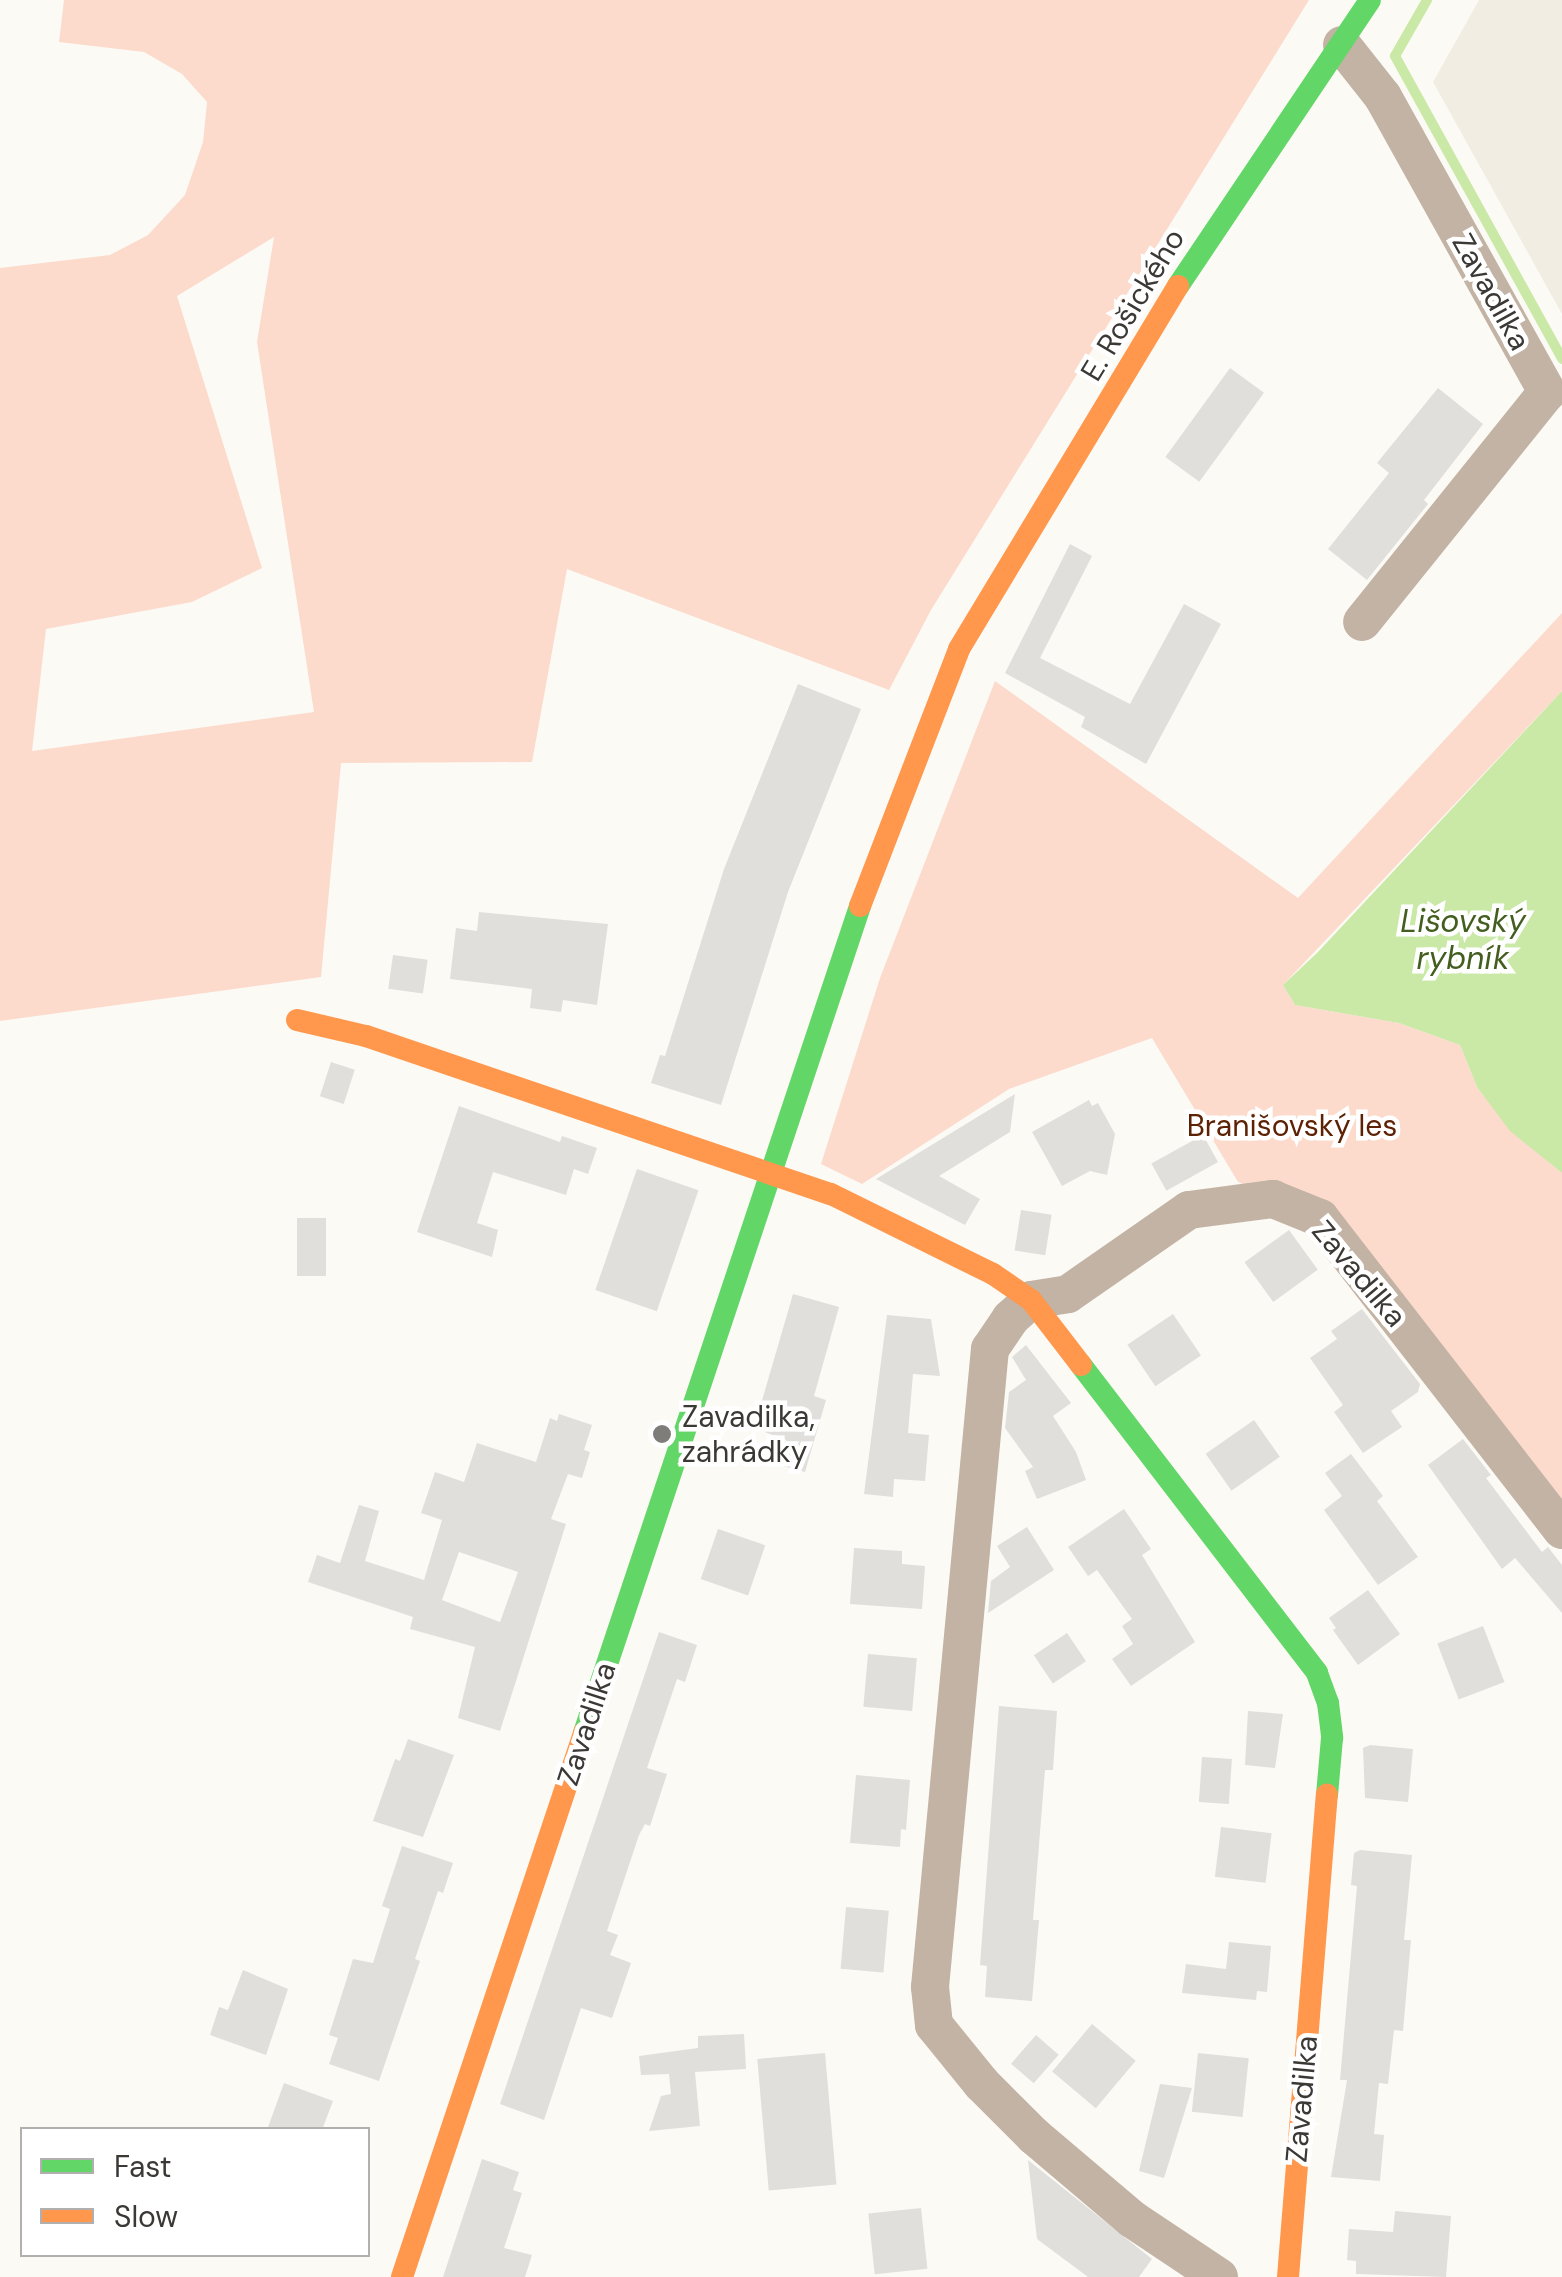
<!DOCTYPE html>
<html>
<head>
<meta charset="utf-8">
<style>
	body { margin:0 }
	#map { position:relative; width:1562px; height:2277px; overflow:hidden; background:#fcfaf5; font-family:"DM Sans",sans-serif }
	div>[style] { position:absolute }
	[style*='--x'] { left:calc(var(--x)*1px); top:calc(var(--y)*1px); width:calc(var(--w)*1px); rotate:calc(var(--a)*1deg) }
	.built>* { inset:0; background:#f1ede2 }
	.green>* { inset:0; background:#fcdbcd }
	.water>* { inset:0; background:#cae8a6 }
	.stream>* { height:10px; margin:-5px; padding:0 5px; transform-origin:5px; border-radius:5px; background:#cae8a6 }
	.building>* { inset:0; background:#e0dfdc; transform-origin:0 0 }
	.street>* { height:38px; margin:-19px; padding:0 19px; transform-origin:19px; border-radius:19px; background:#c2b3a4 }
	.fast>* { height:22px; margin:-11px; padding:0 11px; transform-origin:11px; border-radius:11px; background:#63d668 }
	.slow>* { height:22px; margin:-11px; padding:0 11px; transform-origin:11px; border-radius:11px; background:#ff974d }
	.dots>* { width:28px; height:28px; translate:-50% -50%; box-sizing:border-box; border:5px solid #fff; border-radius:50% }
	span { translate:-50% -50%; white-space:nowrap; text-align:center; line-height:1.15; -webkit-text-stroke:9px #fff; paint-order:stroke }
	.street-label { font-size:30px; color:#3b3936 }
	.park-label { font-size:30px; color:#5d2204 }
	.poi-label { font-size:30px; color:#3b3936 }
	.left { translate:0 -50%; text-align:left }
	.water-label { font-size:32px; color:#435e1f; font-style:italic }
	.legend { position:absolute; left:20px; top:2127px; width:350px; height:130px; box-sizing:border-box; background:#fff; border:2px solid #b1b0af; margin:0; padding:12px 18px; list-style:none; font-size:30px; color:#3b3936 }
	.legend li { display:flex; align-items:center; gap:20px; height:50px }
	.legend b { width:50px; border:2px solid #b1b0af }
</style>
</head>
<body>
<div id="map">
	<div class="built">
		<div style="clip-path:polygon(1479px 0,1562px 0,1562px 314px,1433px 82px)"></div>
	</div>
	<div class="green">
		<div style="clip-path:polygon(evenodd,64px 0,1309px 0,931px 610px,889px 690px,567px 569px,532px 762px,341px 763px,321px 977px,0 1021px,0 268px,110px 255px,148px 235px,185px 195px,203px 142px,207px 102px,182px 74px,144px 52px,59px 42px,64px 0,274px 237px,257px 342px,314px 712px,32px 751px,46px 629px,192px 602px,262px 568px,177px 296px,274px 237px)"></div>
		<div style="clip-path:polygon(1562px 613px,1562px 691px,1283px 985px,1295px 1005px,1399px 1023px,1460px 1045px,1477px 1087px,1510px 1130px,1562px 1173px,1562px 1510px,1341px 1220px,1238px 1182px,1152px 1038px,1009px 1089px,862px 1184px,821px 1164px,880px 978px,995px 681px,1298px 898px)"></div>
	</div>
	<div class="water">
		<div style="clip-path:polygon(1562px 691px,1562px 1173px,1510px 1131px,1477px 1087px,1460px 1045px,1399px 1023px,1295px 1005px,1283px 985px,1318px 952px)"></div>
	</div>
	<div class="stream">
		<div style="--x:1427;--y:0;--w:64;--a:119.7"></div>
		<div style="--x:1395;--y:56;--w:346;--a:61.1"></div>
	</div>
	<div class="building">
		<div style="left:1230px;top:368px;width:42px;height:110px;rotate:36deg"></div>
		<div style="clip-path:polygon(1438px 388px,1483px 424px,1424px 500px,1428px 504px,1367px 580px,1328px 549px,1389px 473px,1377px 463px)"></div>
		<div style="clip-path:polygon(1070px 544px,1092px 556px,1040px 658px,1130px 704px,1184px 604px,1221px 624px,1146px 764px,1081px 727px,1085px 717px,1005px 673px)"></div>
		<div style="clip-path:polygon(798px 684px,861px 709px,788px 892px,721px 1105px,651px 1083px,660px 1055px,665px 1056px,724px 869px)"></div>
		<div style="clip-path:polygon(479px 912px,608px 924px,597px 1005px,563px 1000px,561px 1012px,530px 1008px,532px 989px,450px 979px,456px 928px,477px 931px)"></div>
		<div style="left:393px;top:955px;width:35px;height:34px;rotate:8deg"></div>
		<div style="left:331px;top:1062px;width:25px;height:36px;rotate:18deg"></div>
		<div style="clip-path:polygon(1015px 1094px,1010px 1132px,939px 1176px,980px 1199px,965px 1225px,876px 1179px)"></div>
		<div style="clip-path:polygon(1089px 1100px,1092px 1106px,1098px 1103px,1115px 1134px,1107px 1175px,1090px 1171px,1062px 1186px,1032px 1132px)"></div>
		<div style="clip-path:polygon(459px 1106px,560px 1142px,562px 1136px,597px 1148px,588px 1174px,574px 1169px,566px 1195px,493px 1172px,477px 1223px,498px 1230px,492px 1257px,417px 1232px)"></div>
		<div style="left:1203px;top:1135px;width:31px;height:59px;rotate:61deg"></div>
		<div style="left:637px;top:1169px;width:65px;height:128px;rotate:19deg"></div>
		<div style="left:1021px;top:1210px;width:31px;height:41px;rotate:9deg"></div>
		<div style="left:297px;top:1218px;width:29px;height:58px"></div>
		<div style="left:1289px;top:1230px;width:49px;height:55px;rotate:54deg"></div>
		<div style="clip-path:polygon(793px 1294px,839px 1307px,814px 1396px,826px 1400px,805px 1472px,779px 1465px,786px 1440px,754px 1428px)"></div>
		<div style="clip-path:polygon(1362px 1309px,1420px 1384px,1418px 1392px,1391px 1411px,1402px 1427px,1363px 1453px,1334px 1412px,1343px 1405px,1310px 1358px,1337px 1339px,1331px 1331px)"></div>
		<div style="left:1173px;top:1314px;width:50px;height:55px;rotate:56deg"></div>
		<div style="clip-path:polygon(887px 1315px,931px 1319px,940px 1376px,913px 1374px,908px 1433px,929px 1435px,925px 1481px,894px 1479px,893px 1497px,864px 1494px)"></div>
		<div style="clip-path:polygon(1026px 1345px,1071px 1403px,1053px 1416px,1076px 1452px,1086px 1480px,1037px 1499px,1025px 1471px,1033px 1467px,1005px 1428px,1009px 1392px,1026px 1380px,1012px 1357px)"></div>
		<div style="clip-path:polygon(evenodd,559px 1414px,592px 1425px,584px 1450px,590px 1452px,582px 1478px,568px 1474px,551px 1519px,566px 1524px,500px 1731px,458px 1718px,475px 1647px,410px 1629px,413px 1617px,308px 1582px,317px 1555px,340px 1563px,359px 1505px,379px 1511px,365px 1561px,424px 1580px,442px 1520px,421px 1513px,435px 1472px,464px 1482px,477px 1443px,536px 1462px,550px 1418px,557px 1421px,559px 1414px,459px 1552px,518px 1572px,500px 1622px,442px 1600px,459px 1552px)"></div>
		<div style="left:1254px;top:1420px;width:45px;height:59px;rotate:55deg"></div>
		<div style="clip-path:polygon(1463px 1439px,1491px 1475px,1486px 1478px,1542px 1552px,1548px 1547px,1562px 1565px,1562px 1613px,1515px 1558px,1502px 1569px,1428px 1465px)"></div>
		<div style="clip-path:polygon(1351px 1454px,1383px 1496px,1377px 1501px,1418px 1557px,1378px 1585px,1324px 1510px,1342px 1496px,1325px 1473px)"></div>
		<div style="clip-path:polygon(1124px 1509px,1151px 1549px,1142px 1555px,1195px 1642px,1131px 1686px,1112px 1659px,1133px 1644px,1122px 1626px,1132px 1619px,1097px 1570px,1088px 1576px,1068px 1547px)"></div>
		<div style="clip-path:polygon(1027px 1527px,1054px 1570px,988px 1613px,991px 1581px,1010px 1567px,997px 1546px)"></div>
		<div style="left:718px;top:1529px;width:50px;height:53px;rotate:19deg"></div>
		<div style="clip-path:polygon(854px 1548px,902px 1551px,902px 1564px,925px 1566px,922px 1609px,850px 1604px)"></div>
		<div style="clip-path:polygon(1368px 1590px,1400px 1634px,1358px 1665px,1333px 1630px,1336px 1628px,1329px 1618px)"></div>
		<div style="left:1483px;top:1626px;width:60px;height:49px;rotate:69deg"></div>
		<div style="clip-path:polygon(659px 1632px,697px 1645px,685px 1682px,677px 1679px,647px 1768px,667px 1774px,650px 1826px,645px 1824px,639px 1835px,607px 1931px,618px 1935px,610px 1955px,631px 1963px,612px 2018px,581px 2008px,544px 2120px,500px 2104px)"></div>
		<div style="left:1067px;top:1633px;width:34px;height:40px;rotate:56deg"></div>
		<div style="left:868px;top:1654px;width:49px;height:53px;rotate:5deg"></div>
		<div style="clip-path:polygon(999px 1706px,1057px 1711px,1053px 1770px,1045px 1770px,1033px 1920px,1039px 1920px,1032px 2001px,985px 1997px,987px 1966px,980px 1965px)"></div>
		<div style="clip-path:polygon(1248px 1711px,1283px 1714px,1275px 1768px,1245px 1765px)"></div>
		<div style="clip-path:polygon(408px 1739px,454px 1755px,423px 1837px,373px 1821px,395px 1759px,400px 1761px)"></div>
		<div style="clip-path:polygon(1370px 1745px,1413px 1749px,1408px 1802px,1365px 1798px,1363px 1748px)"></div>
		<div style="left:1202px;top:1757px;width:30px;height:45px;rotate:4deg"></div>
		<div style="clip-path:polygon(856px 1775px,910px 1780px,906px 1830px,901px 1829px,900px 1847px,850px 1843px)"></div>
		<div style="left:1221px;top:1827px;width:51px;height:50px;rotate:7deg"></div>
		<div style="clip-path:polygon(402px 1846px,453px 1863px,443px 1893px,438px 1891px,415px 1959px,420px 1961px,379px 2081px,329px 2064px,338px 2038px,329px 2035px,353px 1959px,373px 1963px,390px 1909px,382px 1906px)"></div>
		<div style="clip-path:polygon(1360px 1850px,1412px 1855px,1404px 1940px,1411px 1940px,1403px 2031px,1394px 2030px,1388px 2084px,1379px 2083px,1374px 2134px,1384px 2135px,1380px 2181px,1331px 2177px,1347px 2080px,1340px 2080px,1357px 1886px,1351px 1885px,1354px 1853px)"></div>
		<div style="left:846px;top:1907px;width:43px;height:62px;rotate:5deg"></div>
		<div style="clip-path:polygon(1229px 1942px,1271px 1946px,1267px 1992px,1257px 1991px,1256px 2000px,1182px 1993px,1186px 1964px,1226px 1969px)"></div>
		<div style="clip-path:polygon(243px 1970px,288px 1989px,266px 2055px,210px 2035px,219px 2007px,228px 2010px)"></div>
		<div style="left:1092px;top:2024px;width:57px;height:62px;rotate:40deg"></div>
		<div style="clip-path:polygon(744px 2034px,746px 2069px,695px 2072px,700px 2126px,649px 2131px,661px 2096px,671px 2094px,669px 2074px,641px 2075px,639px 2056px,698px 2048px,698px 2036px)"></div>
		<div style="left:1036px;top:2035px;width:30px;height:38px;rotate:41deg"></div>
		<div style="left:825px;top:2053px;width:132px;height:68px;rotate:85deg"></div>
		<div style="left:1198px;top:2053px;width:51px;height:59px;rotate:6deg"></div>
		<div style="clip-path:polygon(284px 2083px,333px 2101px,322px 2130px,267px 2130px)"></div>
		<div style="clip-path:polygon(1160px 2084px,1192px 2088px,1164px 2178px,1139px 2171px)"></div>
		<div style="clip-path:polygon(482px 2159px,519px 2172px,513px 2190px,522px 2193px,504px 2248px,532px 2255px,525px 2277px,443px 2277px)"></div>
		<div style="clip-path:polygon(1028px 2160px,1152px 2259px,1139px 2277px,1088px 2277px,1037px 2239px)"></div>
		<div style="left:921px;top:2208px;width:61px;height:53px;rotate:84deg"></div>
		<div style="clip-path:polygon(1395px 2211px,1451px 2216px,1446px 2277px,1356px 2274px,1356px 2261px,1347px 2260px,1349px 2229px,1393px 2232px)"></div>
	</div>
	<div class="street">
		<div style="--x:1342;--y:45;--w:66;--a:51.7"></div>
		<div style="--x:1383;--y:97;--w:338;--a:60.9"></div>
		<div style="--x:1547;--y:392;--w:295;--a:128.8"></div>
		<div style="--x:1219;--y:2277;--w:105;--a:-146.3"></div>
		<div style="--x:1132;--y:2219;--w:128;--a:-139.7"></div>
		<div style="--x:1034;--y:2136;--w:74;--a:-135"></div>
		<div style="--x:982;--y:2084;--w:76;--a:-129.1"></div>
		<div style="--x:934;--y:2025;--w:38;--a:-96"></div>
		<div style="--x:930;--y:1987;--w:641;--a:-84.63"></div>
		<div style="--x:990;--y:1349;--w:37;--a:-56"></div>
		<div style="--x:1011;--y:1318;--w:27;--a:-42"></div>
		<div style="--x:1031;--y:1300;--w:37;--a:-9"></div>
		<div style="--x:1068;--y:1294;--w:147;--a:-34.8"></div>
		<div style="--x:1189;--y:1210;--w:85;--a:-7.5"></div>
		<div style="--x:1273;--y:1199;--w:51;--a:22"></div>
		<div style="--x:1320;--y:1218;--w:395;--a:52.2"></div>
	</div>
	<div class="fast">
		<div style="--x:1178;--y:286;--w:344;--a:-56.1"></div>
		<div style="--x:1081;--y:1365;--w:388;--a:52.5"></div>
		<div style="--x:1317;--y:1673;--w:32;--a:70"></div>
		<div style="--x:1328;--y:1703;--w:35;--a:83"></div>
		<div style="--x:1332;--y:1738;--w:57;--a:95"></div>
		<div style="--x:584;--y:1733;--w:872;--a:-71.54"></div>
	</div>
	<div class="slow">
		<div style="--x:860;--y:906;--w:275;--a:-68.9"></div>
		<div style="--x:959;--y:649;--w:424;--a:-58.9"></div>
		<div style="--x:297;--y:1020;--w:71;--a:13.1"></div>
		<div style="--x:366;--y:1036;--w:491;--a:18.8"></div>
		<div style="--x:831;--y:1194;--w:181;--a:26.3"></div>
		<div style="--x:993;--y:1274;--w:46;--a:34.4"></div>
		<div style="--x:1031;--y:1300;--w:82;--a:52.4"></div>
		<div style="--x:402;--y:2277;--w:574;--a:-71.5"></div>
		<div style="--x:1288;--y:2277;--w:484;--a:-85.4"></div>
	</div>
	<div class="dots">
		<div style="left:662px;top:1434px;background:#7f7d79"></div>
	</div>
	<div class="street-label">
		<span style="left:1491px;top:292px;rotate:61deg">Zavadilka</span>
		<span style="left:1133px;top:305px;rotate:-59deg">E. Rošického</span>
		<span style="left:1359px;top:1274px;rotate:50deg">Zavadilka</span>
		<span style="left:587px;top:1724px;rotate:-72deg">Zavadilka</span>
		<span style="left:1302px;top:2099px;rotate:-85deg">Zavadilka</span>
	</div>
	<div class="park-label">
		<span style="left:1292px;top:1126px">Branišovský les</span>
	</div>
	<div class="poi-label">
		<span class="left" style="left:682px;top:1434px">Zavadilka,<br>zahrádky</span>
	</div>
	<div class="water-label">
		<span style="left:1463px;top:940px">Lišovský<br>rybník</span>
	</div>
	<ul class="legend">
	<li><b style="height:12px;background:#63d668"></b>Fast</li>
	<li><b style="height:12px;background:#ff974d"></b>Slow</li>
	</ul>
</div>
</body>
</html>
